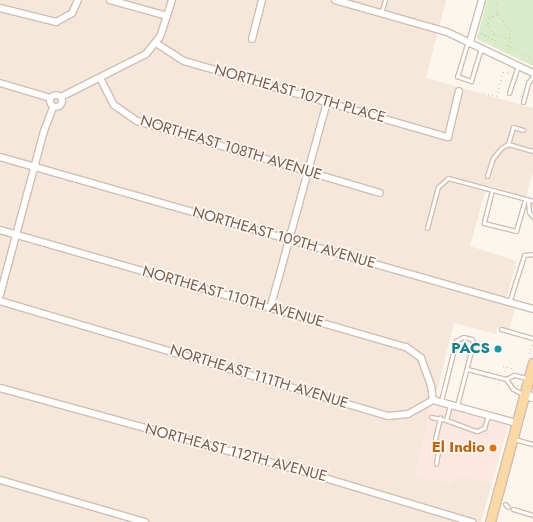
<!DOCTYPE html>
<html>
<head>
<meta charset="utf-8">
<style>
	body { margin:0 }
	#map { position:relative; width:533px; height:522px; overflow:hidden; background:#fdf6ec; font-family:Jost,sans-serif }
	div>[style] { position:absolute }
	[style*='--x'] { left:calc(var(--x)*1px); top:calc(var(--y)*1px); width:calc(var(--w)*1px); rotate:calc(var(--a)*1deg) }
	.residential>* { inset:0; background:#f5e8da }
	.commercial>* { inset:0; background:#fde8e0 }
	.green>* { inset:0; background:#d8ecc9 }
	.path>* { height:1px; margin-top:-0.5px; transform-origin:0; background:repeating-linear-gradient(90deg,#d9b8a5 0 1px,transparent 0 4px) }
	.roads { filter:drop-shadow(1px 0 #d1beb0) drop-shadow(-1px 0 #d1beb0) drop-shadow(0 1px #d1beb0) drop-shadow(0 -1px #d1beb0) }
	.lane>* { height:3px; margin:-1.5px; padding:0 1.5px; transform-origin:1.5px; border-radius:1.5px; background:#fff }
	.street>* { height:6px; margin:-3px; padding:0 3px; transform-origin:3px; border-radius:3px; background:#fff }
	.street>.ring { margin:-3px; padding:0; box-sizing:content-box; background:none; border:6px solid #fff; border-radius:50% }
	.secondary>* { height:8px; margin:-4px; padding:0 4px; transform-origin:4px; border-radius:4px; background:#fff }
	.primary>* { height:9px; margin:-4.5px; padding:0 4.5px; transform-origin:4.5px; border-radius:4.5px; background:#fbd9a5 }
	.dots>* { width:11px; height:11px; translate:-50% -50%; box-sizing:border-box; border:2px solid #fffaf3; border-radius:50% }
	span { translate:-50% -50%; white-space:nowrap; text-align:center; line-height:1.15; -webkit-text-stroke:3px #fffaf3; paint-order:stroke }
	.street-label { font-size:15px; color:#7a5c4d }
	.culture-label { font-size:15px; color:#0d838f; font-weight:700 }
	.right { translate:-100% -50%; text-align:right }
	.food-label { font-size:15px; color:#c56008; font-weight:700 }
</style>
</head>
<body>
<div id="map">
	<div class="residential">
		<div style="clip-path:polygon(0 0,446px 0,426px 78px,533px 108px,533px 172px,526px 197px,487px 185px,470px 246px,517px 261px,504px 305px,515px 308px,509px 330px,497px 327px,496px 334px,454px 323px,437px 391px,429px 407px,426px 434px,415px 474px,451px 485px,455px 474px,492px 483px,481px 522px,0 522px)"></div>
	</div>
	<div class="commercial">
		<div style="clip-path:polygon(440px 406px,508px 426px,492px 483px,455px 474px,451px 485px,415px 475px,426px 434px,429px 407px)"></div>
	</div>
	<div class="green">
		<div style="clip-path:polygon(487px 0,533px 0,533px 66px,477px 39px)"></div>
	</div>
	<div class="path">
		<div style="--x:496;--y:0;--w:14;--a:82"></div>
		<div style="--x:498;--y:14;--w:19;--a:51"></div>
		<div style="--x:510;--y:29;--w:22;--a:95"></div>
		<div style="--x:497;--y:14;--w:11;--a:153"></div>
		<div style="--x:487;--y:19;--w:8;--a:76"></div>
		<div style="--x:489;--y:27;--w:9;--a:54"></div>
		<div style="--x:494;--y:34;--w:18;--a:19"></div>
		<div style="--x:481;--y:33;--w:58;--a:25.7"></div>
		<div style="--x:478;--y:36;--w:3;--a:90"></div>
		<div style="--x:484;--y:93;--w:13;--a:13"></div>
		<div style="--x:497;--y:96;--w:25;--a:-76"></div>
		<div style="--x:503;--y:72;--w:6;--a:9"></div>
		<div style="--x:509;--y:73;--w:4;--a:-63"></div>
		<div style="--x:531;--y:355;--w:7;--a:-74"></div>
		<div style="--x:528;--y:357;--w:15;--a:-74"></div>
		<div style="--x:503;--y:366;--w:11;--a:15"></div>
		<div style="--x:505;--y:371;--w:4;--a:-76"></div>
		<div style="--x:518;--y:386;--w:4;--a:-56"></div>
		<div style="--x:497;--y:387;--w:5;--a:-68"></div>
		<div style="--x:515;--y:399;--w:3;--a:-90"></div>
		<div style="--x:482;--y:434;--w:4;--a:45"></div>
		<div style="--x:485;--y:437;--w:6;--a:-72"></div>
	</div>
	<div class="roads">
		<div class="lane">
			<div style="--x:381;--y:13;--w:14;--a:-73"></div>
			<div style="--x:468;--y:41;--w:37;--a:107"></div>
			<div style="--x:457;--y:76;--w:15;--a:20"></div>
			<div style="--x:471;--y:81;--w:34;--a:-73"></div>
			<div style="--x:509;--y:93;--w:29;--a:-72"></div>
			<div style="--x:523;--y:102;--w:20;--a:-75"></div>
			<div style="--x:528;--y:83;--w:9;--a:-54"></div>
			<div style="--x:523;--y:130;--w:10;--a:-163"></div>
			<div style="--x:513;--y:127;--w:18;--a:106"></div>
			<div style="--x:508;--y:144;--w:26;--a:16"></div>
			<div style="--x:487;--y:176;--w:19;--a:-72"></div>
			<div style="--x:493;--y:158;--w:13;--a:-51"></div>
			<div style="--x:501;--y:148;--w:8;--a:-30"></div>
			<div style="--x:492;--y:190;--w:34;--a:104"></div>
			<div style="--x:484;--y:223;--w:33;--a:14"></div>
			<div style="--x:516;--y:231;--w:33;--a:-74"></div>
			<div style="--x:528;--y:200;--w:12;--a:85"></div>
			<div style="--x:529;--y:212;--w:6;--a:51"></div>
			<div style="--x:427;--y:228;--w:42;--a:-75"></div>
			<div style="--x:438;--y:187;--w:13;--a:-42"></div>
			<div style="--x:448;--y:178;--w:88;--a:15.1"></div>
			<div style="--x:509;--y:303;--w:50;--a:-72.6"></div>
			<div style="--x:524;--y:255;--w:9;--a:-6"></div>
			<div style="--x:501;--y:329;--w:33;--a:16"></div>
			<div style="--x:467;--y:369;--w:40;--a:14.4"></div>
			<div style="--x:506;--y:379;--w:12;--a:55"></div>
			<div style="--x:513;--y:389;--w:11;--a:27"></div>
			<div style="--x:506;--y:379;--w:9;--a:-27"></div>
			<div style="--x:514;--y:375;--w:13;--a:13"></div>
			<div style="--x:441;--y:401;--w:62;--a:-76"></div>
			<div style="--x:456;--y:341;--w:8;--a:-30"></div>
			<div style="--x:463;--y:337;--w:9;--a:13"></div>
			<div style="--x:472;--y:339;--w:4;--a:76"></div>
			<div style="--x:473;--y:343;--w:65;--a:104.3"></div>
			<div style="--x:431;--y:417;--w:15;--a:11"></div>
			<div style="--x:446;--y:420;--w:16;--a:-75"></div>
			<div style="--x:446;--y:420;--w:33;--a:20"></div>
			<div style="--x:477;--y:431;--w:8;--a:-23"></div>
			<div style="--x:484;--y:428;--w:13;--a:-72"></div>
			<div style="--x:514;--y:439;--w:20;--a:15"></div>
			<div style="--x:436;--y:464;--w:13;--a:-81"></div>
			<div style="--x:438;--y:451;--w:12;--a:-104"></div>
			<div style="--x:435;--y:439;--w:22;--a:-77"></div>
			<div style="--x:505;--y:504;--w:4;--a:45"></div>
			<div style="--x:513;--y:509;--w:21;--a:17"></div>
		</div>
		<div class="street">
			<div style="--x:110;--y:0;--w:59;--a:15.7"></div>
			<div style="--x:335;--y:0;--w:116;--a:15.9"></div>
			<div style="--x:447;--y:32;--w:95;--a:25.5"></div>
			<div style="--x:0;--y:8;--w:58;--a:14"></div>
			<div style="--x:56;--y:22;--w:18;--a:-29"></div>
			<div style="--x:72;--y:13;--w:14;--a:-65"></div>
			<div style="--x:252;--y:39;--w:40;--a:-75.6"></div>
			<div style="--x:470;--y:42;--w:44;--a:-74.1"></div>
			<div style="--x:156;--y:43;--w:33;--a:33"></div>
			<div style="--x:184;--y:61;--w:275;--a:16.1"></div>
			<div style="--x:448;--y:137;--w:47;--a:-76.6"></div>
			<div style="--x:100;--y:78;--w:30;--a:63"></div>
			<div style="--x:114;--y:105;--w:28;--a:35"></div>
			<div style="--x:137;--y:121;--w:253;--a:16.5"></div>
			<div style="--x:0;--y:83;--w:52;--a:16.7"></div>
			<div class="ring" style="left:50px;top:95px;width:6px;height:6px"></div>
			<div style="--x:61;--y:97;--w:95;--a:-26.8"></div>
			<div style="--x:146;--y:54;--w:22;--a:-51"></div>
			<div style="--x:160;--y:37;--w:39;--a:-72"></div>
			<div style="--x:0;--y:157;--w:554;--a:15.92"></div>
			<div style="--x:0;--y:230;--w:423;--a:16.1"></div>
			<div style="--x:406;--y:347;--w:19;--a:36"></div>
			<div style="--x:421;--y:358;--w:30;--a:70"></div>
			<div style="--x:431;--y:386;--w:14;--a:82"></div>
			<div style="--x:0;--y:295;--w:170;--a:-75"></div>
			<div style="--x:44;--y:131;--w:26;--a:-69"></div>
			<div style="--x:0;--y:301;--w:405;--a:16.5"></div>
			<div style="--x:388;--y:416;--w:20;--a:-6"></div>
			<div style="--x:408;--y:414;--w:29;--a:-29"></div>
			<div style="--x:433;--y:400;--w:86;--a:15.5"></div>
			<div style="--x:270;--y:309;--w:215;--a:-74.6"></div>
			<div style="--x:0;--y:388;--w:306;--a:15.4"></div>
			<div style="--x:295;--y:469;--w:185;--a:16.7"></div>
			<div style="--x:0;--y:480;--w:151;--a:16.2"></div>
		</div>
		<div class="secondary">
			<div style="--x:524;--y:395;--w:9;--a:13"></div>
		</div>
		<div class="primary">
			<div style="--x:490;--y:522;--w:165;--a:-74.9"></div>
		</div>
	</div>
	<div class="dots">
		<div style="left:498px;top:349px;background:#0f9aa8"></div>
		<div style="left:493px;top:448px;background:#e8710a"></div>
	</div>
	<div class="street-label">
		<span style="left:300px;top:94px;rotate:16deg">NORTHEAST 107TH PLACE</span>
		<span style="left:231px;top:148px;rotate:17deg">NORTHEAST 108TH AVENUE</span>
		<span style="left:284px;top:238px;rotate:16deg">NORTHEAST 109TH AVENUE</span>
		<span style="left:233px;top:297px;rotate:16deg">NORTHEAST 110TH AVENUE</span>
		<span style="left:259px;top:377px;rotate:17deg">NORTHEAST 111TH AVENUE</span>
		<span style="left:236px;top:453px;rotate:15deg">NORTHEAST 112TH AVENUE</span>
	</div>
	<div class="culture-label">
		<span class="right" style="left:490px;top:349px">PACS</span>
	</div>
	<div class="food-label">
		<span class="right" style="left:485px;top:448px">El Indio</span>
	</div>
</div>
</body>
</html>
